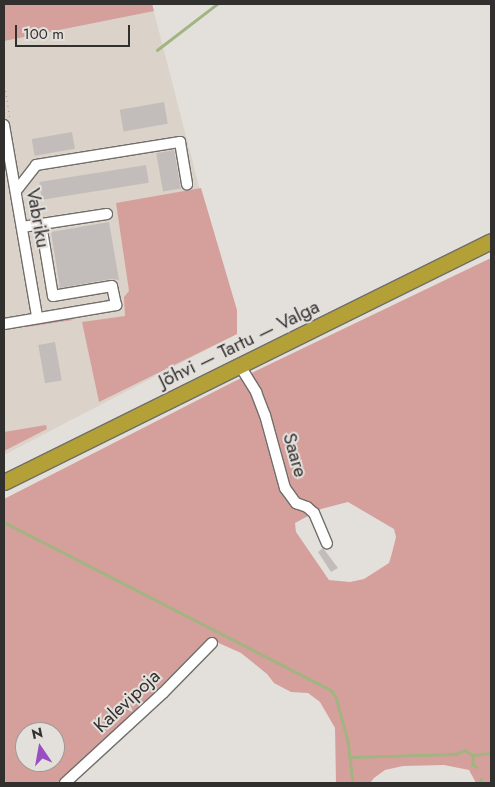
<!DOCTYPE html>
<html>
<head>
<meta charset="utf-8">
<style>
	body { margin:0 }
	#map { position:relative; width:495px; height:787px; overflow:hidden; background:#e3e0dc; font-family:Jost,sans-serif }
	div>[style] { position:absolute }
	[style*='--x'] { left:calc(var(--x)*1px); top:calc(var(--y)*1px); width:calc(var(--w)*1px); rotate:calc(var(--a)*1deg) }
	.built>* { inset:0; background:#dbd3c9 }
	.green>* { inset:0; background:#d5a09b }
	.stream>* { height:2.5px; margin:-1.25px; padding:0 1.25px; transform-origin:1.25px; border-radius:1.25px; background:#a1b481 }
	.building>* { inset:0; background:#c2bdba; transform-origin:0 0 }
	.path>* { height:1px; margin-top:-0.5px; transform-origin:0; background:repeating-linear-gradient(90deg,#9c9996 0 1px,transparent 0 5px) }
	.roads { filter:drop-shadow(1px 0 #716e6a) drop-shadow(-1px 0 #716e6a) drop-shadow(0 1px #716e6a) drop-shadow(0 -1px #716e6a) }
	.minor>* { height:10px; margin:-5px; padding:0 5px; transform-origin:5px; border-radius:5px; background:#fff }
	.highway>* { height:15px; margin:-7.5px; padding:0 7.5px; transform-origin:7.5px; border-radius:7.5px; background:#b3a137 }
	span { translate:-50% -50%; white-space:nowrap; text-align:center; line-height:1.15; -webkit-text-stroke:4px #e3e0dc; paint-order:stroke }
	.street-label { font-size:19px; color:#32302f }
	.frame { position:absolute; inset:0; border:5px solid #32302f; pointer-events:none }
	.north { position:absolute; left:15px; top:722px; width:50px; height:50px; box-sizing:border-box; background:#e3e0dc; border:1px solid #9c9a97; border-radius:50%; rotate:348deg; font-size:14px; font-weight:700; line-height:20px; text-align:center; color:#32302f }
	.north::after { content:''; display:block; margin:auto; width:18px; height:22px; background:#984fc2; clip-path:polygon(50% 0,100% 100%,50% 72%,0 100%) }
	.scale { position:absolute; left:15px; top:25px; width:115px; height:22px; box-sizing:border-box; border:2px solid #32302f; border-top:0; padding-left:6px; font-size:15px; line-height:18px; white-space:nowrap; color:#32302f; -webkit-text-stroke:4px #e3e0dc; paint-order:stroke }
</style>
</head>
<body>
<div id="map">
	<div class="built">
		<div style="clip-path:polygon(4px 4px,152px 4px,237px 334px,4px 455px)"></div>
	</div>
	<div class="green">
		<div style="clip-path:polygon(4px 4px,152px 4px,154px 11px,4px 41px)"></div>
		<div style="clip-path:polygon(201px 188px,237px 310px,237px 334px,99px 402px,82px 322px,125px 316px,124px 297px,129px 291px,116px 203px)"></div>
		<div style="clip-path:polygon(evenodd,491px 258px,491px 783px,476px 783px,469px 770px,444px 765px,403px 766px,385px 770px,374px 778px,370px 783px,336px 783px,335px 728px,320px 702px,308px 693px,291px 692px,274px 683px,267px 674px,241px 653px,212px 640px,58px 783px,4px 783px,4px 499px,235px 381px,491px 258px,348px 502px,394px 529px,396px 537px,392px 553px,389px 563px,364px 579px,350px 582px,329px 580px,296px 532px,295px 523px,321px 509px,348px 502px,491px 258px,25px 732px,55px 732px,55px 762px,25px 762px,25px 732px)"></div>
		<div style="clip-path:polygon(67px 317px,73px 320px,27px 327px,26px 325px)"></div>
		<div style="clip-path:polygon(46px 425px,47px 429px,4px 451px,4px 432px)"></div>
	</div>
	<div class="stream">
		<div style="--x:157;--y:50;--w:76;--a:-37.5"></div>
		<div style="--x:4;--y:522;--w:368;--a:27.2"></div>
		<div style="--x:331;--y:690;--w:9;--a:54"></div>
		<div style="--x:336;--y:697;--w:46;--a:74.7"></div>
		<div style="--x:348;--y:741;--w:42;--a:83.2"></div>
		<div style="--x:473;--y:755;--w:10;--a:90"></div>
		<div style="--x:473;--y:765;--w:4;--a:27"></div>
		<div style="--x:351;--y:757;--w:105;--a:-1.6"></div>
		<div style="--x:456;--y:754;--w:10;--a:-24"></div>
		<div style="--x:465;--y:750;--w:9;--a:32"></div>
		<div style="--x:473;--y:755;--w:18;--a:-6"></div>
		<div style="--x:481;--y:779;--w:4;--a:63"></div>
	</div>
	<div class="building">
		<div style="left:164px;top:102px;width:22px;height:45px;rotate:80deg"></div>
		<div style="left:72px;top:132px;width:17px;height:41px;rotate:80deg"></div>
		<div style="left:174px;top:150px;width:39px;height:18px;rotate:80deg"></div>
		<div style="left:146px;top:165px;width:18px;height:108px;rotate:81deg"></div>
		<div style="clip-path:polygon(109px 222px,119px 280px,111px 279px,60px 288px,51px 232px)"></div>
		<div style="left:55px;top:342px;width:39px;height:17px;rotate:80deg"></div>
		<div style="clip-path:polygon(323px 548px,338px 568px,331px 572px,318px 552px)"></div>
	</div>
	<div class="path">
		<div style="--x:4;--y:81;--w:38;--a:81"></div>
	</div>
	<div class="roads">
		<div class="minor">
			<div style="--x:4;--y:125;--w:195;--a:80.2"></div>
			<div style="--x:16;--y:191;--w:33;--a:-52"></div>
			<div style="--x:36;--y:165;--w:146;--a:-9.1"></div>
			<div style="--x:180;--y:142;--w:43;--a:80.5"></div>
			<div style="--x:22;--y:227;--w:86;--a:-8.7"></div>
			<div style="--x:4;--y:324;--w:114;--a:-9.6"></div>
			<div style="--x:116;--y:305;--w:19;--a:-102"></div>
			<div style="--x:112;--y:286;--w:60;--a:170.4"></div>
			<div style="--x:53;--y:296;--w:73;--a:-99.5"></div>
			<div style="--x:240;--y:366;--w:31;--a:58"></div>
			<div style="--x:256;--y:392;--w:25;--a:69"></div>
			<div style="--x:265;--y:415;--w:76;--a:74.7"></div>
			<div style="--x:285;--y:488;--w:19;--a:54"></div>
			<div style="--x:296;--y:503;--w:12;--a:20"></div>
			<div style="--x:307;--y:507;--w:9;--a:41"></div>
			<div style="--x:314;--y:513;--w:33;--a:67"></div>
			<div style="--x:65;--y:783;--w:133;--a:-42.6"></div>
			<div style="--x:163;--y:693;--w:70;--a:-45.6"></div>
		</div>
		<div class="highway">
			<div style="--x:4;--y:482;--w:543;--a:-26.33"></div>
		</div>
	</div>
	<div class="street-label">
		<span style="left:38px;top:218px;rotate:80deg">Vabriku</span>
		<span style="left:239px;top:344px;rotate:-26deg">Jõhvi — Tartu — Valga</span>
		<span style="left:295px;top:455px;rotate:74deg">Saare</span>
		<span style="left:127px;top:701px;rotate:-43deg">Kalevipoja</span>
	</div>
	<div class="frame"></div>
	<div class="north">N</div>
	<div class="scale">100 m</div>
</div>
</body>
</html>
